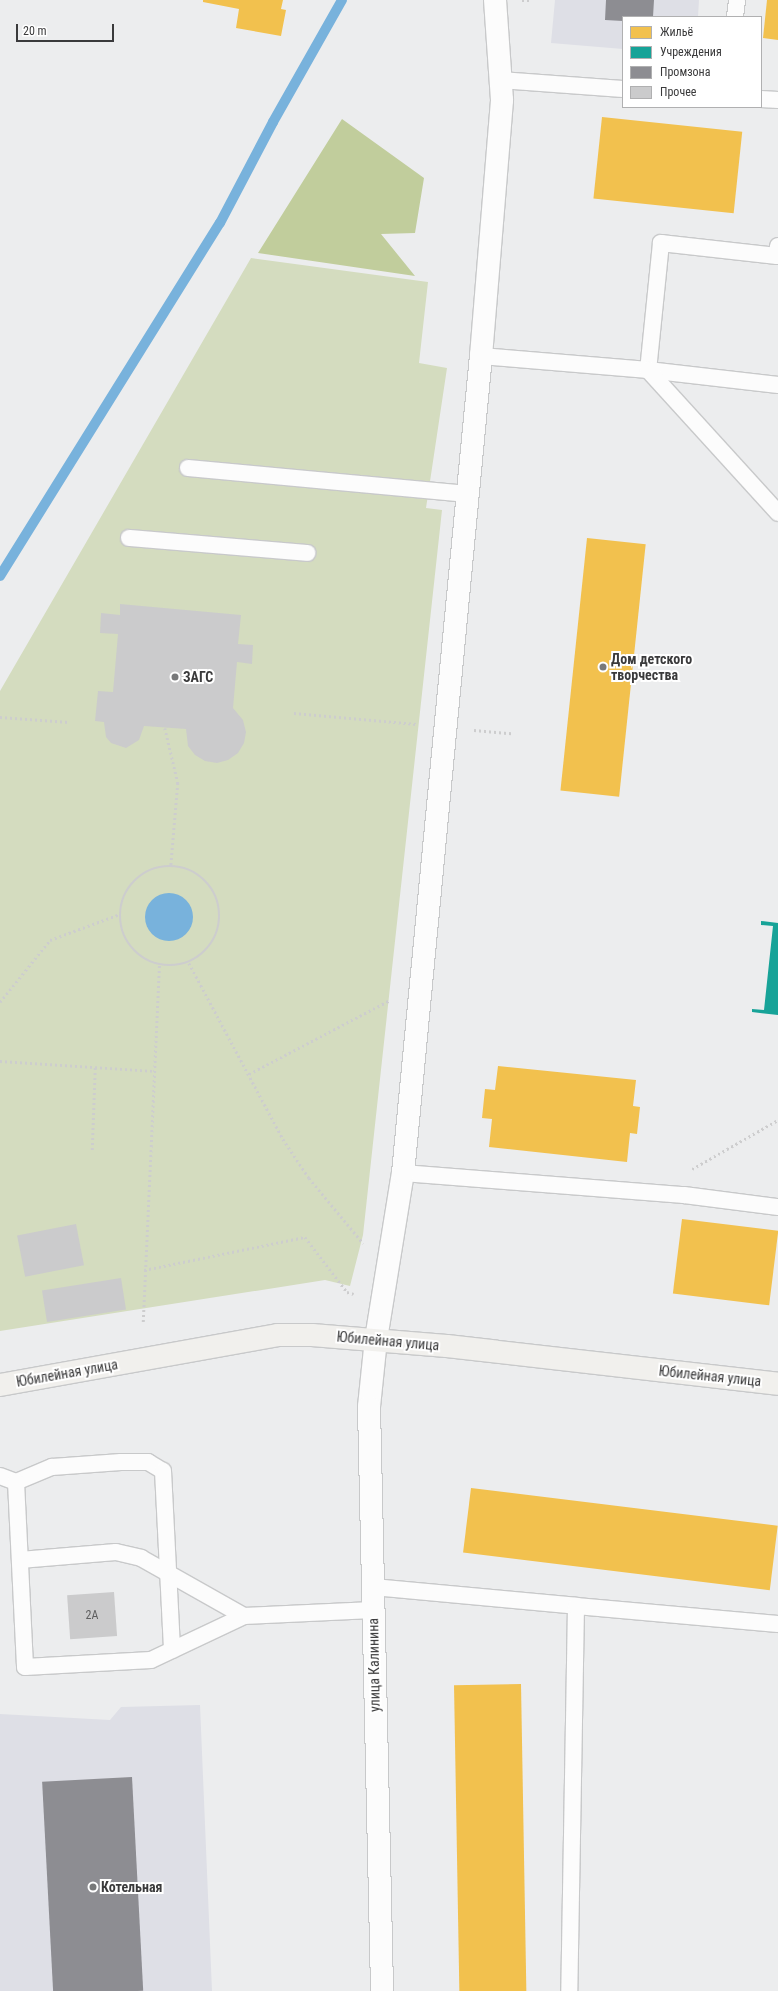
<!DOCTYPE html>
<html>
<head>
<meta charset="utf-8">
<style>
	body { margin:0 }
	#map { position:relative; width:778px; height:1991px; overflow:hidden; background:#ecedee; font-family:"Roboto Condensed",sans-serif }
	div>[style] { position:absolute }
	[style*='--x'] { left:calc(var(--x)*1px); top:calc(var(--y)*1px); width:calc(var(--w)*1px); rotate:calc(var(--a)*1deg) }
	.built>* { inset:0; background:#dedfe6 }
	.green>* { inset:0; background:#d4dcbf }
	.forest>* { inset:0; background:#c1cd9c }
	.water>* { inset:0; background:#78b2dc }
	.round { border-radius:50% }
	.homes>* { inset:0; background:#f2c14e; transform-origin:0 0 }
	.public>* { inset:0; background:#17a398 }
	.industry>* { inset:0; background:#8d8d92; transform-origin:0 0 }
	.stream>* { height:10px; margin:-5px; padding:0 5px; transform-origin:5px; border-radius:5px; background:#78b2dc }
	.building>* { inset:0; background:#cbcbcc; transform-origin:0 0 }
	.path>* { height:2.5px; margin-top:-1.25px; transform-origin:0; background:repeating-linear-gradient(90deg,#cdcdce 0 2px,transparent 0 5px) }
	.path>.ring { margin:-1.25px; padding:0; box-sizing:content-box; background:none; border:2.5px solid #cdcdce; border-radius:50% }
	.roads { filter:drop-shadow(1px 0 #c8c9ca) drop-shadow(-1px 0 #c8c9ca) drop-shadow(0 1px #c8c9ca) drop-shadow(0 -1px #c8c9ca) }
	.service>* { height:16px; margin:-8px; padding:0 8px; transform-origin:8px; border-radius:8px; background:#fcfcfc }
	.minor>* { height:22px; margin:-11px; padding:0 11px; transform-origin:11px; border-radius:11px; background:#fcfcfc }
	.tertiary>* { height:22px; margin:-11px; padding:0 11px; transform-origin:11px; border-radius:11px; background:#fcfcfc }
	.secondary>* { height:22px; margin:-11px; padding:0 11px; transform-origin:11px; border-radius:11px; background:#f1f0ed }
	.dots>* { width:11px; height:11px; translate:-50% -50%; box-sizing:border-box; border:2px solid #fff; border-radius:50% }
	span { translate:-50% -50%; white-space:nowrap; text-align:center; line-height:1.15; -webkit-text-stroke:4px #fff; paint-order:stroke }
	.number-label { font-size:12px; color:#5e5e5f }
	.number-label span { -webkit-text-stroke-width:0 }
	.poi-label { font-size:14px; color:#3a3a3b; font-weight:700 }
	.left { translate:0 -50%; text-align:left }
	.street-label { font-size:14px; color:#3a3a3b }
	.legend { position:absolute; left:622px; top:16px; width:140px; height:92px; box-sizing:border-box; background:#fff; border:1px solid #b0b0b1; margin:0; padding:5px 7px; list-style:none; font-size:12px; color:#3a3a3b }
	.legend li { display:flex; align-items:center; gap:8px; height:20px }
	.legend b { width:20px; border:1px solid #b0b0b1 }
	.scale { position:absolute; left:16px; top:24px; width:98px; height:18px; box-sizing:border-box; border:2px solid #3a3a3b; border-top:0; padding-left:5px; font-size:12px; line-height:14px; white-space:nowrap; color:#3a3a3b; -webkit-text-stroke:3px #fff; paint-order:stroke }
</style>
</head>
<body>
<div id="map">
	<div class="built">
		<div style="clip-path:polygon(555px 0,699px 0,698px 17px,623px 17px,623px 49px,551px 43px)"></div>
		<div style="clip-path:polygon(200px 1705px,212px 1991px,0 1991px,0 1714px,110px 1720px,121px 1707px)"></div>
	</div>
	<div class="green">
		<div style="clip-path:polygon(251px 258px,428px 282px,419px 363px,447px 368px,426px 508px,442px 510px,363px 1235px,350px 1286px,325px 1280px,0 1331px,0 691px)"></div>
	</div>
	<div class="forest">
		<div style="clip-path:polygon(342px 119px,424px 178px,415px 233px,381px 234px,415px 276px,258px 253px)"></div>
	</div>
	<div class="water">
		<div class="round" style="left:145px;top:893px;width:48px;height:48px"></div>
	</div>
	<div class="homes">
		<div style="clip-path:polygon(203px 0,283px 0,281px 9px,286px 10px,281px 36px,236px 28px,239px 9px,203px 2px)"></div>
		<div style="clip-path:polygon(767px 0,778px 0,778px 40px,763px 38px)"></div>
		<div style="left:602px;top:117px;width:141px;height:82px;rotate:6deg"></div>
		<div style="left:587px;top:538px;width:59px;height:254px;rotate:6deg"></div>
		<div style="clip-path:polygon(498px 1066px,636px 1080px,633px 1106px,640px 1107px,637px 1134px,630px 1133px,627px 1162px,489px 1147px,492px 1119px,482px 1118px,485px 1089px,495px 1090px)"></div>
		<div style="left:682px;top:1219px;width:97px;height:75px;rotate:7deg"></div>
		<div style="left:471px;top:1488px;width:309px;height:65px;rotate:7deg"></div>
		<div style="left:521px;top:1684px;width:307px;height:67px;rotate:89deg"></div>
	</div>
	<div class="public">
		<div style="clip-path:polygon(761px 921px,778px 923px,778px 1015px,752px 1012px,752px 1009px,764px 1010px,773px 926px,761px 925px)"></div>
	</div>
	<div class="industry">
		<div style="clip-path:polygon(606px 0,654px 0,653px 17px,623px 17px,623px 21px,605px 20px)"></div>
		<div style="left:132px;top:1777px;width:214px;height:90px;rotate:87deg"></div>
	</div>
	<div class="stream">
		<div style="--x:0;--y:576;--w:416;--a:-58.1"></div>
		<div style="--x:220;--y:223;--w:114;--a:-62.3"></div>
		<div style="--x:273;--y:122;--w:140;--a:-60.5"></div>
	</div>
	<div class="building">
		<div style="clip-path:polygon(120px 604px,241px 615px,238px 644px,253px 645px,252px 664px,237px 662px,233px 708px,243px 720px,246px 732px,244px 743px,238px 753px,228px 760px,217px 763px,205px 761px,195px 755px,188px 746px,186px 729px,144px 726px,139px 740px,126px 748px,111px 743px,106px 737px,104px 722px,95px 721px,98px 691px,113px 692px,118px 634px,100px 633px,101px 613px,120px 615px)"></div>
		<div style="left:76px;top:1224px;width:42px;height:60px;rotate:79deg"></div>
		<div style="left:121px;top:1278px;width:32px;height:80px;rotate:81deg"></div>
		<div style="left:114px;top:1592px;width:44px;height:47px;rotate:86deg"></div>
	</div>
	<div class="path">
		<div style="--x:522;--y:1;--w:9;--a:0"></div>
		<div style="--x:294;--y:713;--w:123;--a:5.1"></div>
		<div style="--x:0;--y:717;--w:69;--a:4.1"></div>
		<div style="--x:165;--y:728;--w:57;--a:76.7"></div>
		<div style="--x:178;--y:783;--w:83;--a:94.8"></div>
		<div style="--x:474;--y:730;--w:38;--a:5"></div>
		<div class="ring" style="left:120px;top:866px;width:97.5px;height:97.5px"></div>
		<div style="--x:189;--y:963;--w:200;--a:61.9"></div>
		<div style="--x:283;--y:1139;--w:47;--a:56.3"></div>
		<div style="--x:309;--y:1178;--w:85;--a:50.3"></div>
		<div style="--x:0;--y:1002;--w:80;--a:-51.1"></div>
		<div style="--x:50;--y:940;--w:75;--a:-20.4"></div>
		<div style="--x:0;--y:1061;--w:153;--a:3.7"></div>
		<div style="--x:249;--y:1074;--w:159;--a:-27.7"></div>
		<div style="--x:92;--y:1150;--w:83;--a:-87.9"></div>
		<div style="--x:692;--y:1169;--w:99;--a:-29.7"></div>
		<div style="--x:144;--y:1270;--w:164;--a:-11.6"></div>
		<div style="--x:305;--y:1237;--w:69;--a:52.6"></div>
		<div style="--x:347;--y:1292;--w:7;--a:16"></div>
		<div style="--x:143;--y:1322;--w:357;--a:-87.4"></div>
	</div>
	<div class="roads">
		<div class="service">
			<div style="--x:735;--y:17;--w:17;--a:-83"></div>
			<div style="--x:500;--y:80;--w:123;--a:4.2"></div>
			<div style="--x:761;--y:99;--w:17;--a:3"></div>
			<div style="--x:778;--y:246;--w:10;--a:96"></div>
			<div style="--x:777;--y:256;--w:117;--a:-173.6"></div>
			<div style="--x:661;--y:243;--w:128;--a:95.8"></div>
			<div style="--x:648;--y:370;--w:131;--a:6.6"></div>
			<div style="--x:481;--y:356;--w:168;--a:4.8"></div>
			<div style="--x:648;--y:370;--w:193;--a:47.7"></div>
			<div style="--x:188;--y:468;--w:281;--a:5.3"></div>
			<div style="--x:129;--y:538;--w:179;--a:4.8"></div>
			<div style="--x:403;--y:1173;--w:282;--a:4.5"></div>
			<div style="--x:684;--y:1195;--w:95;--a:7.3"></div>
			<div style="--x:0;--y:1476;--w:17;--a:21"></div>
			<div style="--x:16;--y:1482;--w:39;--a:-23"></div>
			<div style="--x:52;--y:1467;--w:69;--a:-4.1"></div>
			<div style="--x:121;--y:1462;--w:27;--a:0"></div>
			<div style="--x:148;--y:1462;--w:17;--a:31"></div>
			<div style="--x:163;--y:1471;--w:179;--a:87.1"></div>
			<div style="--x:16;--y:1482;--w:185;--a:87.2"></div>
			<div style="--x:25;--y:1667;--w:126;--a:-3.2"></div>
			<div style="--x:151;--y:1660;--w:103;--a:-25.3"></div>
			<div style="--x:244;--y:1616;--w:129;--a:-2.7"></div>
			<div style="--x:20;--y:1560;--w:96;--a:-4.8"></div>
			<div style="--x:116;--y:1552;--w:26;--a:13"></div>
			<div style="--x:141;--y:1558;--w:118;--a:29.4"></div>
			<div style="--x:373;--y:1587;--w:204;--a:5.3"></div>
			<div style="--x:576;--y:1606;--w:385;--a:91"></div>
			<div style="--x:576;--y:1606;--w:203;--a:5.1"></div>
		</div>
		<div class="minor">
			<div style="--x:376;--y:1339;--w:168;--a:-80.8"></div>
			<div style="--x:403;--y:1173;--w:821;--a:-84.55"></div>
			<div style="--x:481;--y:356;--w:257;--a:-85.3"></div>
			<div style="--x:502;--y:100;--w:100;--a:-94"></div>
		</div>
		<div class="tertiary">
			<div style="--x:376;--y:1339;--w:68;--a:95.9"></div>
			<div style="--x:369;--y:1407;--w:584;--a:88.72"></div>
		</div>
		<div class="secondary">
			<div style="--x:0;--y:1385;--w:282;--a:-10.2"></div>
			<div style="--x:278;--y:1335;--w:34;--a:0"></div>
			<div style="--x:312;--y:1335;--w:135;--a:4.7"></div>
			<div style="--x:447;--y:1346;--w:333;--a:6.5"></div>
		</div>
	</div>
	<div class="dots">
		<div style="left:603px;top:667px;background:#78797a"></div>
		<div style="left:175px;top:677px;background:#78797a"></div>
		<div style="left:93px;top:1887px;background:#78797a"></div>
	</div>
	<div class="number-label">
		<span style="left:92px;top:1616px">2А</span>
	</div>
	<div class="poi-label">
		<span class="left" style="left:611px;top:667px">Дом детского<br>творчества</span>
		<span class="left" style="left:183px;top:677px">ЗАГС</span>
		<span class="left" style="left:101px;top:1887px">Котельная</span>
	</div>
	<div class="street-label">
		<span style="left:388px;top:1341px;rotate:5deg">Юбилейная улица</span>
		<span style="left:67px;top:1373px;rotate:-10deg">Юбилейная улица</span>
		<span style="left:710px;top:1376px;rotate:6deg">Юбилейная улица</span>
		<span style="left:374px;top:1665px;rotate:-91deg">улица Калинина</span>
	</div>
	<ul class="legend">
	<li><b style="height:11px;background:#f2c14e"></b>Жильё</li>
	<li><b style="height:11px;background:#17a398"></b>Учреждения</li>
	<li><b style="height:11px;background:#8d8d92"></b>Промзона</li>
	<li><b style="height:11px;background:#cbcbcc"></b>Прочее</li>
	</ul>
	<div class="scale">20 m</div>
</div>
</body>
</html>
